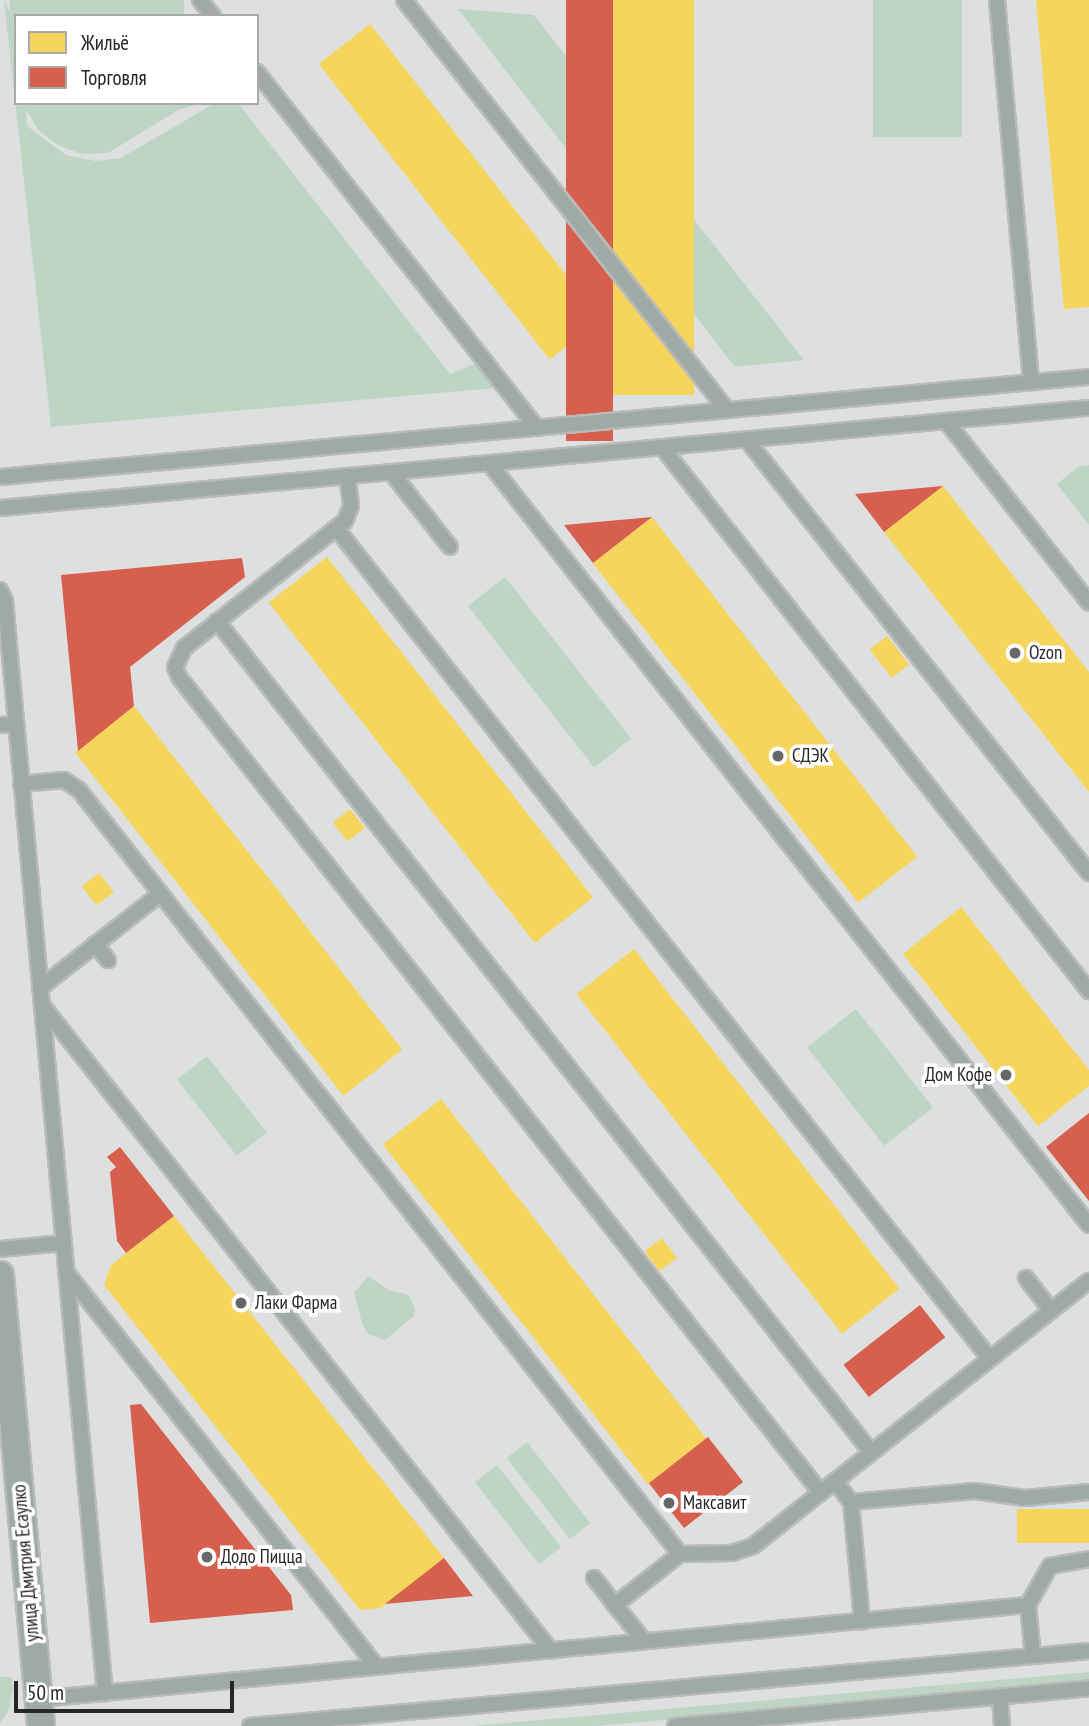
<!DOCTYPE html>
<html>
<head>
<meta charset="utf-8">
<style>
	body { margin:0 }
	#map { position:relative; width:1089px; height:1726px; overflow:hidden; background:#dee0df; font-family:"PT Sans Narrow",sans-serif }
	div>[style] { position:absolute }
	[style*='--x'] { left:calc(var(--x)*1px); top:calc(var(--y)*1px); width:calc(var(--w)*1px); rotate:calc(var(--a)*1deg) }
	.green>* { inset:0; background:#bed5c6; transform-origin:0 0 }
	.homes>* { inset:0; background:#f6d55c; transform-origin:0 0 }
	.shops>* { inset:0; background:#d6604d; transform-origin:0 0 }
	.roads { filter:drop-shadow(2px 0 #b9bbba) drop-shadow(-2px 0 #b9bbba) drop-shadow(0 2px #b9bbba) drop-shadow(0 -2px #b9bbba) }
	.service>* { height:14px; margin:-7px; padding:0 7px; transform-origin:7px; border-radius:7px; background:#9eaaa3 }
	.minor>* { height:26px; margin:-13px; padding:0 13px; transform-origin:13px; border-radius:13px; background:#9eaaa3 }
	.dots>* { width:19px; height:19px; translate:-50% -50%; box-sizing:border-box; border:4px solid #fff; border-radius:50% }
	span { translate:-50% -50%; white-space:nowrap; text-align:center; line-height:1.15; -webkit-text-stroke:7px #fff; paint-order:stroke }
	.poi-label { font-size:19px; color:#252726 }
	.left { translate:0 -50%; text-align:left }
	.right { translate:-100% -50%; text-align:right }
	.street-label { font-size:19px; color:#252726 }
	.legend { position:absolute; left:14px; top:14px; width:245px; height:91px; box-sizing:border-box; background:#fff; border:2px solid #a8a9a8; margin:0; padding:9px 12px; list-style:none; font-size:21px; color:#252726 }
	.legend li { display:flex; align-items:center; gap:14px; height:35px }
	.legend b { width:35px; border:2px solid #a8a9a8 }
	.scale { position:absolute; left:14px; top:1681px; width:220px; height:32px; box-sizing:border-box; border:4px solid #252726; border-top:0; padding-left:9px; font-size:21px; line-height:24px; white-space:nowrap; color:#252726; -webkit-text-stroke:5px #fff; paint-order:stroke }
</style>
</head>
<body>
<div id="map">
	<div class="green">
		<div style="clip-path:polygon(4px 0,16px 25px,16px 103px,205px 103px,180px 109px,108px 153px,81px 154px,56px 144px,39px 131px,26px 110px,27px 126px,66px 155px,96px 161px,121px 158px,215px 103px,238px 103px,450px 374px,476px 363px,496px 388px,51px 427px)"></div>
		<div style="left:10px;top:0;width:174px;height:17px"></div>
		<div style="left:873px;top:0;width:89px;height:137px"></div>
		<div style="clip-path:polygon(458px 9px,534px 15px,804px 360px,735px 367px)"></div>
		<div style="clip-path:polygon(1089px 465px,1089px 525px,1057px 484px,1079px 466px)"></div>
		<div style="left:505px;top:577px;width:205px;height:47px;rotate:52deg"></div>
		<div style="left:856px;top:1009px;width:125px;height:62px;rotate:52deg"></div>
		<div style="left:207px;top:1056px;width:97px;height:38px;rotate:52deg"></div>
		<div style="clip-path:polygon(368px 1276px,389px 1290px,409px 1295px,415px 1309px,414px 1316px,385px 1340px,368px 1334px,362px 1323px,354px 1293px)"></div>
		<div style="left:527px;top:1442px;width:103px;height:26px;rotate:52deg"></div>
		<div style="left:497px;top:1465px;width:104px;height:28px;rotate:52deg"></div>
		<div style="clip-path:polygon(1089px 1672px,1089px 1683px,596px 1726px,472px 1726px)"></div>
		<div style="clip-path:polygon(0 1677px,12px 1677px,13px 1688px,9px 1710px,0 1723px)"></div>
	</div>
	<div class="homes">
		<div style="left:613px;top:0;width:81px;height:395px"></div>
		<div style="clip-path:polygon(1036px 0,1089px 0,1089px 307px,1064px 309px)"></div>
		<div style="left:370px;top:24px;width:375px;height:65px;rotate:52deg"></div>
		<div style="clip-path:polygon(943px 486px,1089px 672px,1089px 792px,884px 532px)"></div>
		<div style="left:652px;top:517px;width:431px;height:75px;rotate:52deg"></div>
		<div style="left:327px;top:557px;width:432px;height:74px;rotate:52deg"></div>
		<div style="left:887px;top:636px;width:36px;height:22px;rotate:52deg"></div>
		<div style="left:134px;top:706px;width:436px;height:75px;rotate:52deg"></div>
		<div style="left:350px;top:809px;width:24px;height:22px;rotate:52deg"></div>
		<div style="left:99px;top:873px;width:24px;height:22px;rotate:52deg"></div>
		<div style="clip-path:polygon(961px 907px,1089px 1070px,1089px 1086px,1038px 1126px,903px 954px)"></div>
		<div style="left:634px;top:949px;width:431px;height:73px;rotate:52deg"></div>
		<div style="left:441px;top:1099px;width:431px;height:74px;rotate:52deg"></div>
		<div style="clip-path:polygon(174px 1216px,444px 1558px,381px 1608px,360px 1610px,104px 1285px,111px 1265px)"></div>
		<div style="left:662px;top:1238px;width:25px;height:22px;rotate:53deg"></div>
		<div style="left:1089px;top:1509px;width:34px;height:72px;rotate:90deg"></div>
	</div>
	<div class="shops">
		<div style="left:566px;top:0;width:47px;height:441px"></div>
		<div style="clip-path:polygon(943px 486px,884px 532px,855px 494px)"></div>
		<div style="clip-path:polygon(652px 517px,593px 563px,564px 525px)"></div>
		<div style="clip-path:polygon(242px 558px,245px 577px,130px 667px,134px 706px,78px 751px,61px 575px)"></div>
		<div style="clip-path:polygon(1089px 1113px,1089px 1201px,1046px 1147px)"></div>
		<div style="clip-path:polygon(120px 1147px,174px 1216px,126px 1253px,117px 1241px,110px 1172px,116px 1167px,107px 1157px)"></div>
		<div style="left:920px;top:1305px;width:41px;height:97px;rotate:52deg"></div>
		<div style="clip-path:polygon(141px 1404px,291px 1595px,293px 1610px,150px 1623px,130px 1405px)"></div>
		<div style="left:708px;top:1437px;width:57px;height:75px;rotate:52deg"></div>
		<div style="clip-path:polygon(444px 1558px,473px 1596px,385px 1604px)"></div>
	</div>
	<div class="roads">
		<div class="service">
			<div style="--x:200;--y:0;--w:21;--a:51"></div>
			<div style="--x:404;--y:0;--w:522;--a:51.77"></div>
			<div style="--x:997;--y:0;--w:384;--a:84.9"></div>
			<div style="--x:257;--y:72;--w:453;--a:51.8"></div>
			<div style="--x:946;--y:421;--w:231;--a:51.8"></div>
			<div style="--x:747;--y:440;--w:552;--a:51.7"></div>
			<div style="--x:662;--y:447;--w:692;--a:51.87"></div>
			<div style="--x:489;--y:463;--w:970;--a:51.78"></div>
			<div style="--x:391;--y:472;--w:95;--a:51.8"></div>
			<div style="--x:347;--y:476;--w:30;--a:82"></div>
			<div style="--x:351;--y:506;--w:16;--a:112"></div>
			<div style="--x:345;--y:521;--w:205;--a:141.7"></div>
			<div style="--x:184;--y:648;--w:21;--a:115"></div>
			<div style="--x:175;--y:667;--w:11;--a:68"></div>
			<div style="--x:179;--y:677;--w:1037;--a:51.81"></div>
			<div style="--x:0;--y:477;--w:1094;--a:-5.25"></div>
			<div style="--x:0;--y:508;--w:1094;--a:-5.25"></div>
			<div style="--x:336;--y:528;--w:1057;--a:51.8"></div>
			<div style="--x:0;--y:590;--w:12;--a:66"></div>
			<div style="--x:5;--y:601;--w:1097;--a:84.77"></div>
			<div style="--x:217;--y:621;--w:1057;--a:51.8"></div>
			<div style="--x:0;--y:725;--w:16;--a:-4"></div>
			<div style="--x:21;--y:784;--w:43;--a:-5.3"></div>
			<div style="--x:64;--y:780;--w:18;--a:34"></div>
			<div style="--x:79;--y:790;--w:972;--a:51.81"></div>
			<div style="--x:680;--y:1554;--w:83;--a:141.9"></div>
			<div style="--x:615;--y:1605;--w:46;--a:51.1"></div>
			<div style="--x:95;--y:944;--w:21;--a:51"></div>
			<div style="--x:40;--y:988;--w:152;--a:-38.1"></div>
			<div style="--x:42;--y:1005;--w:822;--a:51.76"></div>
			<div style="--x:0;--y:1249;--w:64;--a:-5.4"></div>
			<div style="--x:67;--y:1273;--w:501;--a:51.8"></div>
			<div style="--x:1026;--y:1278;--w:41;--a:52"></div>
			<div style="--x:835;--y:1481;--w:26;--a:53"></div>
			<div style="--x:851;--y:1502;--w:120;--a:84.7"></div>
			<div style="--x:851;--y:1502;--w:124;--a:-5.1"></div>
			<div style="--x:975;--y:1491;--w:50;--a:8"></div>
			<div style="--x:1025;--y:1498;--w:64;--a:-5.4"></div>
			<div style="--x:680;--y:1554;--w:52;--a:-1.1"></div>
			<div style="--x:732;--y:1553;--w:22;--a:-18"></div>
			<div style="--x:753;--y:1546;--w:428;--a:-38.3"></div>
			<div style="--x:594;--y:1578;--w:34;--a:52"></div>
			<div style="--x:1028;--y:1605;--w:45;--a:-60.6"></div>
			<div style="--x:1050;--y:1566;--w:40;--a:-10"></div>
			<div style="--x:1000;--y:1697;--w:29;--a:86"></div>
			<div style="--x:39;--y:1699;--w:993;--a:-5.43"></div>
			<div style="--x:1028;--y:1605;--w:51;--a:84.4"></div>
			<div style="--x:250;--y:1726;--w:842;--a:-5.11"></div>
			<div style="--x:675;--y:1726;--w:416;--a:-5.2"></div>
		</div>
		<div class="minor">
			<div style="--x:0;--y:1275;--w:453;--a:84.8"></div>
		</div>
	</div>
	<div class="dots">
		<div style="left:1015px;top:653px;background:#666867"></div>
		<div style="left:778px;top:756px;background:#666867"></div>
		<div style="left:1006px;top:1075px;background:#666867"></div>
		<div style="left:241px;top:1303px;background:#666867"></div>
		<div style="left:669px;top:1503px;background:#666867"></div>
		<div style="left:207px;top:1557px;background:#666867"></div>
	</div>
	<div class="poi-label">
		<span class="left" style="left:1029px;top:653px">Ozon</span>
		<span class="left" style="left:792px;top:756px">СДЭК</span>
		<span class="right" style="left:992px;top:1075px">Дом Кофе</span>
		<span class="left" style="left:255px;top:1303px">Лаки Фарма</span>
		<span class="left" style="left:683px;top:1503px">Максавит</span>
		<span class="left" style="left:221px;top:1557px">Додо Пицца</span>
	</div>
	<div class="street-label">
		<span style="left:26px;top:1563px;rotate:-95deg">улица Дмитрия Есаулко</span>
	</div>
	<ul class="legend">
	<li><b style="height:19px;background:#f6d55c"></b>Жильё</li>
	<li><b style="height:19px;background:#d6604d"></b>Торговля</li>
	</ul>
	<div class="scale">50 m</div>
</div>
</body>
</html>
